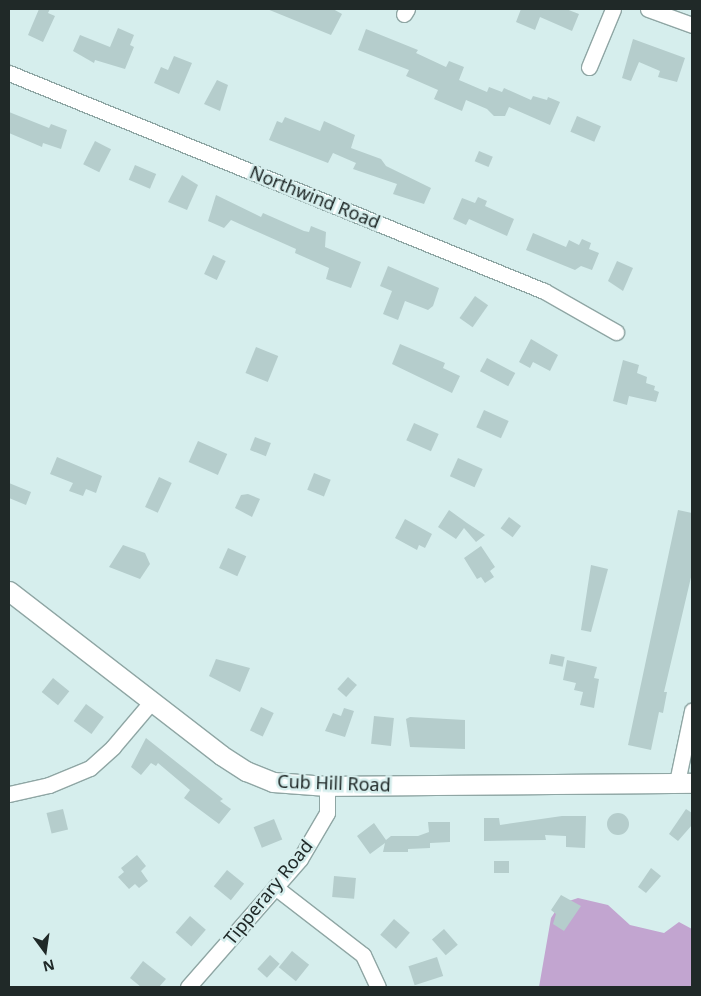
<!DOCTYPE html>
<html>
<head>
<meta charset="utf-8">
<style>
	body { margin:0 }
	#map { position:relative; width:701px; height:996px; overflow:hidden; background:#d6eeed; font-family:"Noto Sans",sans-serif }
	div>[style] { position:absolute }
	[style*='--x'] { left:calc(var(--x)*1px); top:calc(var(--y)*1px); width:calc(var(--w)*1px); rotate:calc(var(--a)*1deg) }
	.forest>* { inset:0; background:#c2a5d0 }
	.building>* { inset:0; background:#b5cdcc; transform-origin:0 0 }
	.round { border-radius:50% }
	.roads { filter:drop-shadow(1px 0 #8fa6a4) drop-shadow(-1px 0 #8fa6a4) drop-shadow(0 1px #8fa6a4) drop-shadow(0 -1px #8fa6a4) }
	.minor>* { height:15px; margin:-7.5px; padding:0 7.5px; transform-origin:7.5px; border-radius:7.5px; background:#fff }
	.tertiary>* { height:19px; margin:-9.5px; padding:0 9.5px; transform-origin:9.5px; border-radius:9.5px; background:#fff }
	span { translate:-50% -50%; white-space:nowrap; text-align:center; line-height:1.15; -webkit-text-stroke:5px #d6eeed; paint-order:stroke }
	.street-label { font-size:18px; color:#202928 }
	.frame { position:absolute; inset:0; border:10px solid #202928; pointer-events:none }
	.north { position:absolute; left:20px; top:926px; width:50px; height:50px; -webkit-text-stroke:4px #d6eeed; paint-order:stroke; rotate:166deg; font-size:14px; font-weight:700; line-height:20px; text-align:center; color:#202928 }
	.north::after { content:''; display:block; margin:auto; width:18px; height:22px; background:#202928; clip-path:polygon(50% 0,100% 100%,50% 72%,0 100%) }
</style>
</head>
<body>
<div id="map">
	<div class="forest">
		<div style="clip-path:polygon(578px 898px,608px 905px,630px 925px,664px 933px,679px 922px,692px 929px,692px 987px,539px 987px,551px 918px,560px 904px)"></div>
	</div>
	<div class="building">
		<div style="clip-path:polygon(39px 9px,50px 9px,48px 13px,55px 16px,43px 42px,28px 35px)"></div>
		<div style="clip-path:polygon(267px 9px,333px 9px,342px 14px,331px 35px)"></div>
		<div style="clip-path:polygon(521px 9px,566px 9px,579px 14px,572px 31px,540px 17px,535px 30px,516px 22px)"></div>
		<div style="clip-path:polygon(118px 28px,134px 35px,130px 45px,134px 47px,125px 69px,95px 60px,94px 63px,73px 51px,80px 35px,110px 47px)"></div>
		<div style="clip-path:polygon(366px 29px,418px 50px,416px 53px,446px 67px,449px 61px,464px 67px,459px 80px,487px 92px,489px 87px,502px 92px,504px 88px,531px 100px,533px 96px,547px 100px,548px 97px,560px 102px,550px 125px,509px 107px,505px 116px,494px 116px,487px 109px,466px 100px,462px 111px,434px 99px,438px 90px,406px 76px,409px 70px,358px 50px)"></div>
		<div style="clip-path:polygon(633px 39px,685px 58px,677px 82px,658px 77px,660px 71px,639px 62px,631px 81px,622px 78px)"></div>
		<div style="clip-path:polygon(174px 56px,192px 63px,179px 94px,154px 83px,161px 67px,168px 70px)"></div>
		<div style="clip-path:polygon(217px 80px,228px 85px,220px 111px,204px 104px)"></div>
		<div style="clip-path:polygon(9px 112px,49px 128px,51px 124px,67px 130px,61px 149px,43px 143px,42px 147px,9px 133px)"></div>
		<div style="left:577px;top:116px;width:26px;height:17px;rotate:23deg"></div>
		<div style="clip-path:polygon(285px 117px,320px 131px,324px 121px,355px 135px,351px 148px,381px 159px,386px 166px,431px 188px,424px 204px,393px 194px,397px 184px,353px 169px,356px 163px,333px 153px,328px 163px,269px 140px,277px 121px,282px 123px)"></div>
		<div style="left:95px;top:141px;width:18px;height:26px;rotate:27deg"></div>
		<div style="left:479px;top:151px;width:15px;height:11px;rotate:23deg"></div>
		<div style="left:135px;top:165px;width:23px;height:16px;rotate:23deg"></div>
		<div style="clip-path:polygon(182px 175px,198px 185px,187px 210px,168px 202px)"></div>
		<div style="clip-path:polygon(216px 195px,261px 217px,263px 213px,304px 231px,309px 232px,311px 226px,326px 232px,325px 247px,361px 262px,351px 288px,326px 279px,329px 268px,295px 253px,296px 249px,231px 220px,224px 228px,208px 221px)"></div>
		<div style="clip-path:polygon(478px 197px,487px 201px,485px 206px,514px 219px,507px 236px,469px 219px,466px 225px,453px 219px,462px 198px,475px 203px)"></div>
		<div style="clip-path:polygon(533px 233px,566px 247px,569px 240px,579px 245px,582px 239px,591px 243px,589px 249px,599px 253px,592px 270px,581px 266px,575px 270px,526px 250px)"></div>
		<div style="left:213px;top:255px;width:14px;height:21px;rotate:25deg"></div>
		<div style="clip-path:polygon(617px 261px,633px 268px,623px 291px,608px 281px)"></div>
		<div style="clip-path:polygon(388px 266px,439px 288px,433px 306px,428px 310px,405px 301px,398px 320px,383px 314px,392px 291px,380px 286px)"></div>
		<div style="left:475px;top:296px;width:16px;height:27px;rotate:35deg"></div>
		<div style="clip-path:polygon(531px 339px,558px 355px,550px 371px,533px 362px,530px 368px,519px 362px)"></div>
		<div style="clip-path:polygon(400px 344px,445px 363px,443px 368px,460px 376px,452px 393px,392px 364px)"></div>
		<div style="left:256px;top:347px;width:24px;height:28px;rotate:22deg"></div>
		<div style="left:487px;top:358px;width:32px;height:15px;rotate:28deg"></div>
		<div style="clip-path:polygon(623px 360px,639px 365px,637px 373px,647px 377px,646px 383px,655px 386px,654px 390px,659px 392px,656px 402px,629px 396px,627px 405px,613px 401px)"></div>
		<div style="left:484px;top:410px;width:27px;height:19px;rotate:24deg"></div>
		<div style="left:414px;top:423px;width:27px;height:19px;rotate:24deg"></div>
		<div style="left:255px;top:437px;width:17px;height:14px;rotate:21deg"></div>
		<div style="left:198px;top:441px;width:32px;height:23px;rotate:24deg"></div>
		<div style="clip-path:polygon(57px 457px,102px 476px,96px 493px,86px 489px,83px 496px,69px 491px,73px 483px,50px 474px)"></div>
		<div style="left:458px;top:458px;width:27px;height:20px;rotate:24deg"></div>
		<div style="left:314px;top:473px;width:18px;height:18px;rotate:22deg"></div>
		<div style="left:159px;top:477px;width:14px;height:33px;rotate:25deg"></div>
		<div style="clip-path:polygon(9px 483px,31px 492px,26px 505px,9px 498px)"></div>
		<div style="clip-path:polygon(248px 494px,260px 499px,252px 517px,235px 508px,241px 495px)"></div>
		<div style="clip-path:polygon(449px 510px,467px 523px,485px 535px,476px 542px,464px 528px,456px 539px,438px 527px)"></div>
		<div style="clip-path:polygon(678px 510px,692px 513px,692px 573px,664px 692px,667px 692px,663px 713px,659px 712px,651px 750px,628px 745px)"></div>
		<div style="left:509px;top:517px;width:15px;height:14px;rotate:37deg"></div>
		<div style="clip-path:polygon(405px 519px,432px 534px,425px 548px,419px 545px,417px 550px,395px 538px)"></div>
		<div style="clip-path:polygon(123px 545px,145px 553px,150px 564px,140px 579px,109px 567px)"></div>
		<div style="clip-path:polygon(481px 546px,495px 567px,490px 571px,494px 577px,485px 583px,481px 577px,477px 579px,464px 558px)"></div>
		<div style="left:228px;top:548px;width:20px;height:22px;rotate:24deg"></div>
		<div style="clip-path:polygon(591px 565px,608px 569px,591px 632px,581px 630px)"></div>
		<div style="left:551px;top:654px;width:14px;height:10px;rotate:12deg"></div>
		<div style="clip-path:polygon(216px 659px,250px 668px,240px 692px,209px 676px)"></div>
		<div style="clip-path:polygon(567px 660px,597px 667px,594px 678px,599px 679px,594px 708px,580px 705px,583px 692px,574px 690px,576px 683px,563px 680px)"></div>
		<div style="left:348px;top:677px;width:12px;height:16px;rotate:42deg"></div>
		<div style="left:53px;top:678px;width:21px;height:18px;rotate:39deg"></div>
		<div style="left:86px;top:704px;width:22px;height:21px;rotate:36deg"></div>
		<div style="left:261px;top:707px;width:14px;height:26px;rotate:25deg"></div>
		<div style="clip-path:polygon(344px 708px,354px 711px,345px 737px,325px 731px,333px 713px,341px 716px)"></div>
		<div style="left:374px;top:716px;width:20px;height:28px;rotate:6deg"></div>
		<div style="clip-path:polygon(410px 717px,465px 720px,465px 749px,410px 747px,406px 719px)"></div>
		<div style="clip-path:polygon(146px 738px,223px 799px,220px 801px,231px 809px,219px 824px,184px 798px,190px 790px,158px 763px,156px 766px,151px 763px,141px 775px,131px 767px)"></div>
		<div style="left:63px;top:809px;width:21px;height:17px;rotate:76deg"></div>
		<div style="clip-path:polygon(686px 809px,692px 813px,692px 825px,678px 841px,669px 834px)"></div>
		<div class="round" style="left:607px;top:813px;width:22px;height:22px"></div>
		<div style="clip-path:polygon(562px 816px,586px 816px,585px 848px,566px 847px,566px 836px,545px 835px,546px 840px,484px 841px,484px 818px,499px 818px,500px 825px)"></div>
		<div style="left:274px;top:819px;width:22px;height:22px;rotate:68deg"></div>
		<div style="clip-path:polygon(428px 822px,450px 822px,450px 842px,430px 843px,430px 848px,408px 849px,408px 852px,383px 852px,385px 843px,370px 854px,357px 836px,374px 823px,386px 840px,391px 836px,418px 836px,429px 832px)"></div>
		<div style="clip-path:polygon(137px 855px,146px 866px,141px 871px,148px 881px,139px 888px,135px 884px,129px 889px,118px 877px,124px 872px,121px 868px)"></div>
		<div style="left:494px;top:861px;width:15px;height:12px"></div>
		<div style="clip-path:polygon(651px 868px,661px 876px,646px 893px,638px 887px)"></div>
		<div style="left:227px;top:870px;width:22px;height:21px;rotate:39deg"></div>
		<div style="left:334px;top:876px;width:22px;height:21px;rotate:5deg"></div>
		<div style="clip-path:polygon(561px 895px,581px 906px,564px 931px,553px 924px,556px 914px,551px 910px)"></div>
		<div style="left:190px;top:916px;width:21px;height:22px;rotate:41deg"></div>
		<div style="left:394px;top:919px;width:21px;height:21px;rotate:41deg"></div>
		<div style="left:444px;top:929px;width:21px;height:16px;rotate:49deg"></div>
		<div style="left:292px;top:951px;width:22px;height:21px;rotate:39deg"></div>
		<div style="left:270px;top:955px;width:13px;height:19px;rotate:42deg"></div>
		<div style="left:437px;top:957px;width:20px;height:30px;rotate:72deg"></div>
		<div style="clip-path:polygon(143px 961px,166px 979px,159px 987px,141px 987px,130px 978px)"></div>
	</div>
	<div class="roads">
		<div class="minor">
			<div style="--x:648;--y:9;--w:47;--a:20"></div>
			<div style="--x:404;--y:14;--w:6;--a:-59"></div>
			<div style="--x:589;--y:67;--w:63;--a:-67.5"></div>
			<div style="--x:9;--y:73;--w:578;--a:22.17"></div>
			<div style="--x:544;--y:291;--w:83;--a:29.7"></div>
			<div style="--x:677;--y:782;--w:73;--a:-78.1"></div>
			<div style="--x:9;--y:794;--w:41;--a:-12.7"></div>
			<div style="--x:49;--y:785;--w:44;--a:-22.5"></div>
			<div style="--x:90;--y:768;--w:31;--a:-42"></div>
			<div style="--x:113;--y:747;--w:60;--a:-49.7"></div>
			<div style="--x:275;--y:887;--w:111;--a:37.7"></div>
			<div style="--x:363;--y:955;--w:35;--a:65"></div>
			<div style="--x:188;--y:987;--w:170;--a:-48.8"></div>
			<div style="--x:300;--y:859;--w:53;--a:-59.6"></div>
			<div style="--x:327;--y:813;--w:27;--a:-90"></div>
		</div>
		<div class="tertiary">
			<div style="--x:9;--y:591;--w:268;--a:37.7"></div>
			<div style="--x:221;--y:755;--w:30;--a:33"></div>
			<div style="--x:246;--y:771;--w:29;--a:22"></div>
			<div style="--x:273;--y:782;--w:54;--a:4.2"></div>
			<div style="--x:327;--y:786;--w:365;--a:-0.5"></div>
		</div>
	</div>
	<div class="street-label">
		<span style="left:315px;top:197px;rotate:22deg">Northwind Road</span>
		<span style="left:334px;top:783px;rotate:2deg">Cub Hill Road</span>
		<span style="left:268px;top:892px;rotate:-51deg">Tipperary Road</span>
	</div>
	<div class="frame"></div>
	<div class="north">N</div>
</div>
</body>
</html>
